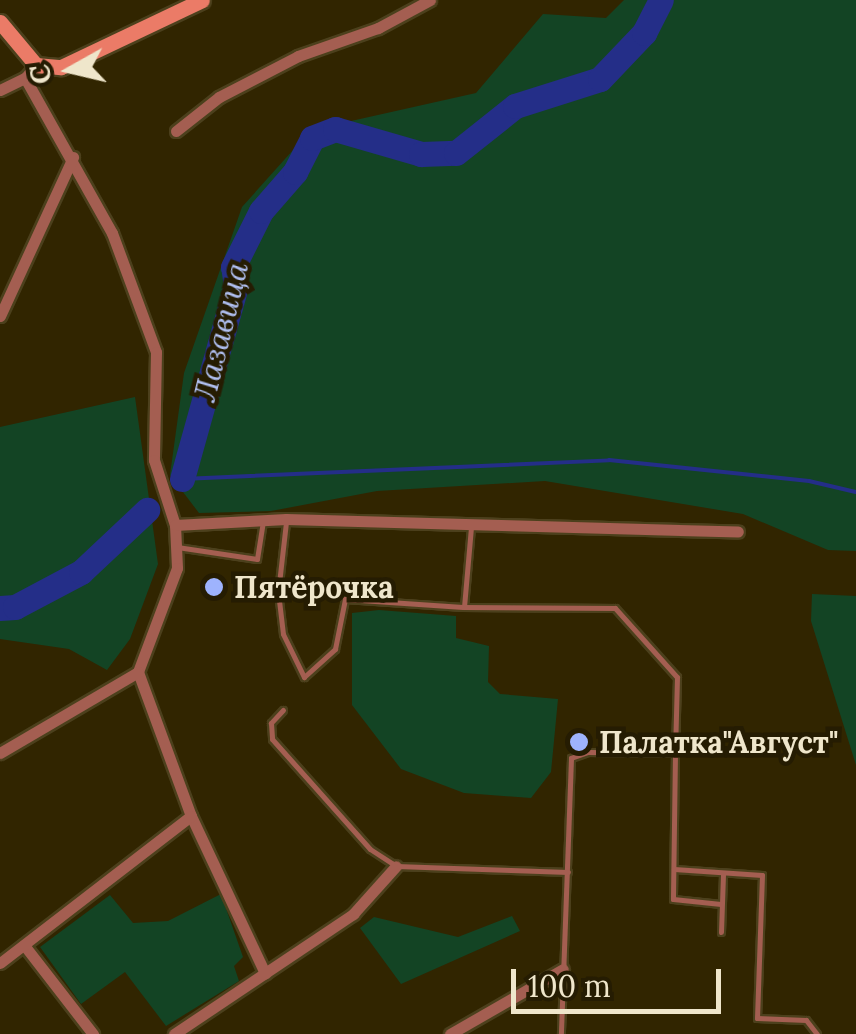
<!DOCTYPE html>
<html>
<head>
<meta charset="utf-8">
<style>
	body { margin:0 }
	#map { position:relative; width:856px; height:1034px; overflow:hidden; background:#312500; font-family:Lora,serif }
	div>[style] { position:absolute }
	[style*='--x'] { left:calc(var(--x)*1px); top:calc(var(--y)*1px); width:calc(var(--w)*1px); rotate:calc(var(--a)*1deg) }
	.green>* { inset:0; background:#134424 }
	.stream>* { height:4px; margin:-2px; padding:0 2px; transform-origin:2px; border-radius:2px; background:#242e88 }
	.river>* { height:25px; margin:-12.5px; padding:0 12.5px; transform-origin:12.5px; border-radius:12.5px; background:#242e88 }
	.roads { filter:drop-shadow(2px 0 #4c401c) drop-shadow(-2px 0 #4c401c) drop-shadow(0 2px #4c401c) drop-shadow(0 -2px #4c401c) }
	.lane>* { height:5px; margin:-2.5px; padding:0 2.5px; transform-origin:2.5px; border-radius:2.5px; background:#a45e51 }
	.street>* { height:11px; margin:-5.5px; padding:0 5.5px; transform-origin:5.5px; border-radius:5.5px; background:#a45e51 }
	.secondary>* { height:15px; margin:-7.5px; padding:0 7.5px; transform-origin:7.5px; border-radius:7.5px; background:#eb7b67 }
	.dots>* { width:28px; height:28px; translate:-50% -50%; box-sizing:border-box; border:5px solid #251c02; border-radius:50% }
	span { translate:-50% -50%; white-space:nowrap; text-align:center; line-height:1.15; -webkit-text-stroke:9px #251c02; paint-order:stroke }
	.poi-label { font-size:30px; color:#efe6cb; font-weight:700 }
	.left { translate:0 -50%; text-align:left }
	.water-label { font-size:32px; color:#b0bff0; font-style:italic }
	.north { position:absolute; left:20px; top:20px; width:100px; height:100px; -webkit-text-stroke:8px #251c02; paint-order:stroke; rotate:262deg; font-size:28px; font-weight:700; line-height:40px; text-align:center; color:#efe6cb }
	.north::after { content:''; display:block; margin:auto; width:35px; height:45px; background:#efe6cb; clip-path:polygon(50% 0,100% 100%,50% 72%,0 100%) }
	.scale { position:absolute; left:511px; top:969px; width:210px; height:45px; box-sizing:border-box; border:5px solid #efe6cb; border-top:0; padding-left:12px; font-size:30px; line-height:35px; white-space:nowrap; color:#efe6cb; -webkit-text-stroke:8px #251c02; paint-order:stroke }
</style>
</head>
<body>
<div id="map">
	<div class="green">
		<div style="clip-path:polygon(624px 0,856px 0,856px 551px,828px 550px,743px 514px,545px 481px,377px 491px,271px 511px,199px 513px,170px 475px,184px 373px,242px 207px,311px 130px,476px 93px,543px 14px,606px 18px)"></div>
		<div style="clip-path:polygon(135px 397px,158px 564px,130px 639px,107px 670px,69px 649px,0 639px,0 427px)"></div>
		<div style="clip-path:polygon(812px 594px,856px 596px,856px 765px,811px 621px)"></div>
		<div style="clip-path:polygon(379px 610px,456px 616px,456px 638px,489px 646px,488px 682px,500px 694px,558px 699px,551px 772px,531px 798px,464px 793px,401px 769px,352px 705px,352px 613px)"></div>
		<div style="clip-path:polygon(221px 894px,243px 957px,234px 966px,239px 981px,166px 1026px,125px 972px,81px 1004px,40px 947px,110px 895px,133px 923px,168px 921px)"></div>
		<div style="clip-path:polygon(512px 916px,520px 931px,401px 984px,360px 928px,374px 917px,458px 937px)"></div>
	</div>
	<div class="stream">
		<div style="--x:182;--y:479;--w:427;--a:-2.5"></div>
		<div style="--x:609;--y:460;--w:201;--a:6"></div>
		<div style="--x:809;--y:481;--w:48;--a:13.2"></div>
	</div>
	<div class="river">
		<div style="--x:182;--y:479;--w:201;--a:-74.4"></div>
		<div style="--x:236;--y:285;--w:18;--a:-99"></div>
		<div style="--x:233;--y:267;--w:63;--a:-63.4"></div>
		<div style="--x:261;--y:211;--w:52;--a:-48.9"></div>
		<div style="--x:295;--y:172;--w:38;--a:-63"></div>
		<div style="--x:312;--y:138;--w:25;--a:-21"></div>
		<div style="--x:335;--y:129;--w:90;--a:16.2"></div>
		<div style="--x:421;--y:154;--w:35;--a:-2"></div>
		<div style="--x:456;--y:153;--w:75;--a:-38.5"></div>
		<div style="--x:515;--y:106;--w:89;--a:-17.6"></div>
		<div style="--x:600;--y:79;--w:64;--a:-46.3"></div>
		<div style="--x:644;--y:33;--w:37;--a:-63"></div>
		<div style="--x:0;--y:608;--w:15;--a:-4"></div>
		<div style="--x:15;--y:607;--w:75;--a:-27.9"></div>
		<div style="--x:81;--y:572;--w:91;--a:-43.2"></div>
	</div>
	<div class="roads">
		<div class="lane">
			<div style="--x:286;--y:522;--w:70;--a:96.5"></div>
			<div style="--x:278;--y:592;--w:42;--a:83.2"></div>
			<div style="--x:283;--y:634;--w:48;--a:64"></div>
			<div style="--x:304;--y:677;--w:42;--a:-42.1"></div>
			<div style="--x:335;--y:649;--w:51;--a:-78.7"></div>
			<div style="--x:345;--y:599;--w:118;--a:3.9"></div>
			<div style="--x:471;--y:527;--w:80;--a:95"></div>
			<div style="--x:464;--y:607;--w:151;--a:0.4"></div>
			<div style="--x:615;--y:608;--w:93;--a:48.1"></div>
			<div style="--x:677;--y:677;--w:76;--a:91.5"></div>
			<div style="--x:675;--y:753;--w:87;--a:-179.3"></div>
			<div style="--x:588;--y:752;--w:18;--a:161"></div>
			<div style="--x:571;--y:758;--w:276;--a:92.1"></div>
			<div style="--x:177;--y:547;--w:81;--a:8.5"></div>
			<div style="--x:257;--y:559;--w:36;--a:-81"></div>
			<div style="--x:283;--y:710;--w:18;--a:133"></div>
			<div style="--x:271;--y:723;--w:16;--a:86"></div>
			<div style="--x:272;--y:739;--w:147;--a:48.3"></div>
			<div style="--x:370;--y:849;--w:31;--a:33"></div>
			<div style="--x:396;--y:866;--w:172;--a:2"></div>
			<div style="--x:675;--y:753;--w:146;--a:90.8"></div>
			<div style="--x:673;--y:899;--w:48;--a:5.9"></div>
			<div style="--x:674;--y:869;--w:88;--a:3.9"></div>
			<div style="--x:762;--y:875;--w:143;--a:92"></div>
			<div style="--x:757;--y:1018;--w:49;--a:2.3"></div>
			<div style="--x:806;--y:1020;--w:18;--a:52"></div>
			<div style="--x:721;--y:932;--w:58;--a:-88"></div>
		</div>
		<div class="street">
			<div style="--x:36;--y:65;--w:17;--a:130"></div>
			<div style="--x:25;--y:78;--w:178;--a:60.7"></div>
			<div style="--x:112;--y:233;--w:127;--a:69.7"></div>
			<div style="--x:156;--y:352;--w:108;--a:91.1"></div>
			<div style="--x:154;--y:460;--w:68;--a:72.1"></div>
			<div style="--x:175;--y:525;--w:43;--a:87.3"></div>
			<div style="--x:177;--y:568;--w:111;--a:110.6"></div>
			<div style="--x:138;--y:672;--w:153;--a:69.8"></div>
			<div style="--x:191;--y:816;--w:174;--a:64.8"></div>
			<div style="--x:0;--y:90;--w:28;--a:-26"></div>
			<div style="--x:176;--y:131;--w:55;--a:-38.3"></div>
			<div style="--x:219;--y:97;--w:89;--a:-27.4"></div>
			<div style="--x:298;--y:56;--w:85;--a:-19.3"></div>
			<div style="--x:378;--y:28;--w:59;--a:-28.3"></div>
			<div style="--x:0;--y:316;--w:175;--a:-65.3"></div>
			<div style="--x:175;--y:525;--w:111;--a:-3.1"></div>
			<div style="--x:286;--y:519;--w:452;--a:1.6"></div>
			<div style="--x:0;--y:753;--w:160;--a:-30.4"></div>
			<div style="--x:24;--y:945;--w:113;--a:52.2"></div>
			<div style="--x:0;--y:963;--w:241;--a:-37.6"></div>
			<div style="--x:174;--y:1034;--w:216;--a:-33.8"></div>
			<div style="--x:353;--y:914;--w:64;--a:-48.1"></div>
			<div style="--x:450;--y:1034;--w:130;--a:-29.9"></div>
		</div>
		<div class="secondary">
			<div style="--x:0;--y:22;--w:56;--a:50.1"></div>
			<div style="--x:36;--y:65;--w:25;--a:5"></div>
			<div style="--x:61;--y:67;--w:156;--a:-25.4"></div>
		</div>
	</div>
	<div class="dots">
		<div style="left:214px;top:587px;background:#9eb3fd"></div>
		<div style="left:579px;top:742px;background:#9eb3fd"></div>
	</div>
	<div class="poi-label">
		<span class="left" style="left:234px;top:587px">Пятёрочка</span>
		<span class="left" style="left:599px;top:742px">Палатка"Август"</span>
	</div>
	<div class="water-label">
		<span style="left:221px;top:332px;rotate:-76deg">Лазавица</span>
	</div>
	<div class="north">С</div>
	<div class="scale">100 m</div>
</div>
</body>
</html>
